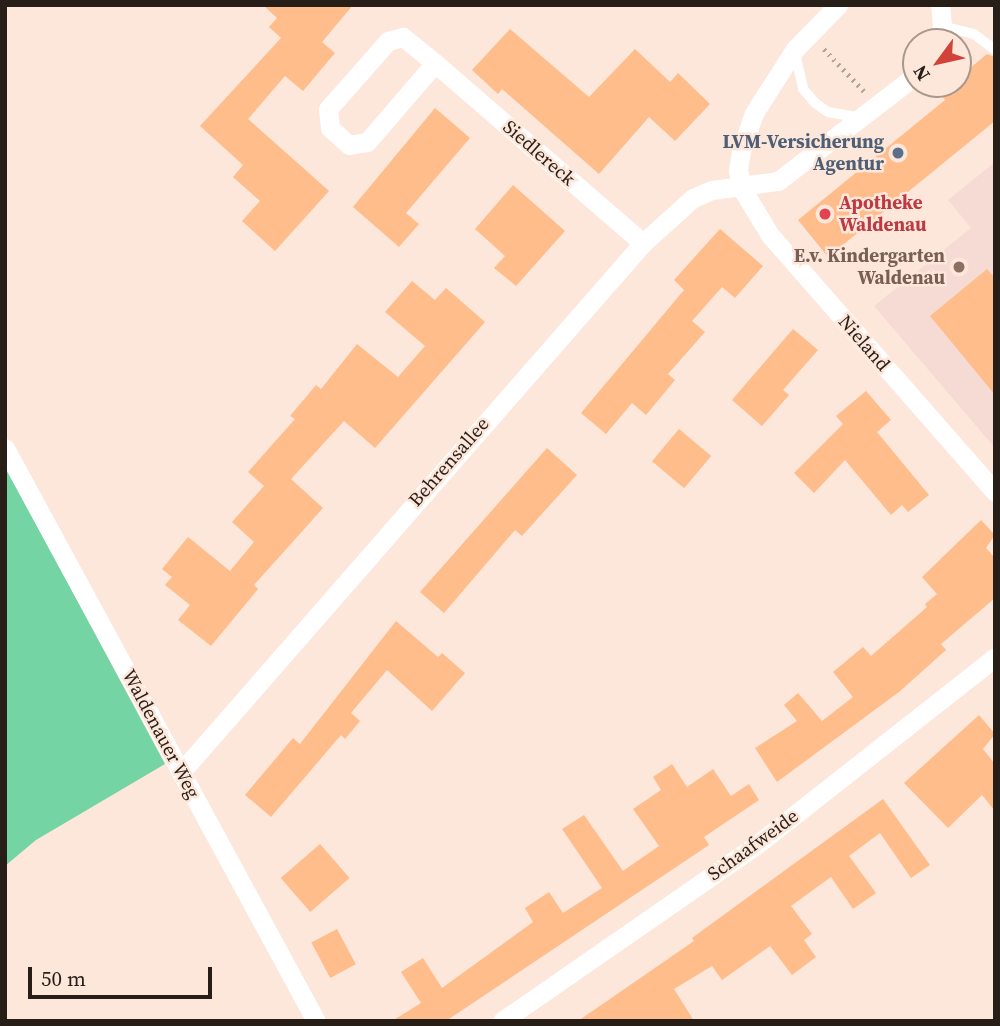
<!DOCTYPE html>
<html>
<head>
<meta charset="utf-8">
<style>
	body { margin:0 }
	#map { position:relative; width:1000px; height:1026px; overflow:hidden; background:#fce7da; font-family:"Source Serif 4",serif }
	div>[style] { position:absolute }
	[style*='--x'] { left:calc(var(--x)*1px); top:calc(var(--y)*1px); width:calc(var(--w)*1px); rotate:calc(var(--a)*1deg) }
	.education>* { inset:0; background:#f5dbd4 }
	.green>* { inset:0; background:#74d4a4 }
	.building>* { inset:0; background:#ffbd8c; transform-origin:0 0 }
	.path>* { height:4.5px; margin-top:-2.25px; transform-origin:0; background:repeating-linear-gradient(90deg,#b3a298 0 2px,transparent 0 7px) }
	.service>* { height:10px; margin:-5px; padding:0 5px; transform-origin:5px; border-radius:5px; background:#fff }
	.minor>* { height:19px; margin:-9.5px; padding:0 9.5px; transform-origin:9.5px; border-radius:9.5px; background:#fff }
	.dots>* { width:19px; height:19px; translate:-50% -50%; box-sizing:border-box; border:4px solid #fce7da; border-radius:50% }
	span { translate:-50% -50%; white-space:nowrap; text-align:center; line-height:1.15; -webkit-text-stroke:5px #fce7da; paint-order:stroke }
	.service-label { font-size:19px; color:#4e5e75; font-weight:700 }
	.right { translate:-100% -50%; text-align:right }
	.street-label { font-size:19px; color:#281e18 }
	.health-label { font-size:19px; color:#be3a42; font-weight:700 }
	.left { translate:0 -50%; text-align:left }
	.education-label { font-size:19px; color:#785e54; font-weight:700 }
	.frame { position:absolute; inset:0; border:7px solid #281e18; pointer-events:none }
	.north { position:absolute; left:902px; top:28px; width:70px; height:70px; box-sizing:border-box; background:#fce7da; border:2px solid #a7978c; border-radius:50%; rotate:237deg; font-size:19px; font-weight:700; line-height:28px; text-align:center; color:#281e18 }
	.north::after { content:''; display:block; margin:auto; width:24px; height:32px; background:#d14338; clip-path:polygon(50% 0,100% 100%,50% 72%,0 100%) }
	.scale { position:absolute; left:28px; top:967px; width:184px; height:32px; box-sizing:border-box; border:4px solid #281e18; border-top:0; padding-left:9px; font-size:21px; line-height:24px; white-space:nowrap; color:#281e18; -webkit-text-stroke:5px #fce7da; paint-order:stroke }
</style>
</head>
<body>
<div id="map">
	<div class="education">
		<div style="clip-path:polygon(995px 162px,995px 448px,874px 306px,971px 228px,948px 200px)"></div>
	</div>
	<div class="green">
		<div style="clip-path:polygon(5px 466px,165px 764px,36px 840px,5px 866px)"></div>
	</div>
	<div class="building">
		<div style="clip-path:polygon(263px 5px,353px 5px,322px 42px,335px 53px,303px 91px,285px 76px,248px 119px,329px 191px,275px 251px,242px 221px,260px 201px,233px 177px,243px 165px,200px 126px,281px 38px,269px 27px,277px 18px)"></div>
		<div style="clip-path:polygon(510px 29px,589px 97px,635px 49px,670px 82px,678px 73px,710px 104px,675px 141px,649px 117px,599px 174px,502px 89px,498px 94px,472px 70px)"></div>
		<div style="clip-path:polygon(987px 54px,995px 57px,995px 121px,828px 257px,798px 220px,945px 100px,939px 93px,958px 84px,958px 78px)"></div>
		<div style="clip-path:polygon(435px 108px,470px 138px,406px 213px,419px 224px,399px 247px,353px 207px)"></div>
		<div style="clip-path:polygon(513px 185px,565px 231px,516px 286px,494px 268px,505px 256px,475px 229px)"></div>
		<div style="clip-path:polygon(720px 229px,763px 266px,735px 298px,722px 287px,692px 321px,705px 332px,668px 374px,675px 380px,646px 415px,632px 403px,606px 434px,581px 413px,684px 290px,674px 280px)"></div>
		<div style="clip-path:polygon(987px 269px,995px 278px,995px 395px,930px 316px)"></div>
		<div style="clip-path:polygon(412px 281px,435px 300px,446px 288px,485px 322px,375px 448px,344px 421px,291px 479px,323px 508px,254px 585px,258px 589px,211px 646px,178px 620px,190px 605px,165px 585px,172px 577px,162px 569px,188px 537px,230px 571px,254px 542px,232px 522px,264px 486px,248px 472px,295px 419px,290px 416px,316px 385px,321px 389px,357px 344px,398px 377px,425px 346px,385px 312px)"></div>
		<div style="clip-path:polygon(793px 329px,818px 350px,783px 390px,789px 395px,762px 426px,732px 400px)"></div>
		<div style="clip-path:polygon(866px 391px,891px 420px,877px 432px,929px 495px,908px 512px,902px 505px,891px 515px,845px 460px,814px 493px,794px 473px,843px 424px,836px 416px)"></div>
		<div style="left:679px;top:429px;width:42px;height:42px;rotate:40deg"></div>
		<div style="clip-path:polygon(547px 448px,577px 475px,522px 536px,515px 530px,444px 613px,420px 592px)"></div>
		<div style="clip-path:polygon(981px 520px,995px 535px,986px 548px,995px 558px,995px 598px,941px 644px,946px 650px,899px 692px,777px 782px,755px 748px,797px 721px,784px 705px,798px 693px,822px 721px,853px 697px,833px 672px,863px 647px,871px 656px,927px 607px,925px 604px,937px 594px,922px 577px)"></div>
		<div style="clip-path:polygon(396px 621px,438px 657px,442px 653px,465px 673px,432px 711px,387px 670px,351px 713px,360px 721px,345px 739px,341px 735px,271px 817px,245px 795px,293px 738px,300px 744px)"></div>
		<div style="clip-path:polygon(979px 715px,995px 734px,983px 749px,995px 764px,995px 811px,982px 795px,948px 828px,904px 783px)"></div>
		<div style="clip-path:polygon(672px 764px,687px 787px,713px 769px,731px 796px,749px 784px,759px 800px,704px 837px,709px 845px,446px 1021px,392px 1021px,421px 1003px,401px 972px,423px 958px,442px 988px,533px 922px,525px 908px,549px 892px,563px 913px,602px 888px,562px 829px,584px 815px,623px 871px,659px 846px,633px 809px,661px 790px,653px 777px)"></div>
		<div style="clip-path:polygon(883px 799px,930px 865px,911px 878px,880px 833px,849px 856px,876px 893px,853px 909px,831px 877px,791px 906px,812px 934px,804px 940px,816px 957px,792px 975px,770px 946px,722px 980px,712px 966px,674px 989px,694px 1021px,578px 1021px,694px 941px,692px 938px)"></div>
		<div style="left:320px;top:844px;width:45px;height:52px;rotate:49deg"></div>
		<div style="left:337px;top:929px;width:40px;height:29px;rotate:62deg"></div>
	</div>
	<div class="path">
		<div style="--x:824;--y:49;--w:58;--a:46.4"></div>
	</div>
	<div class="service">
		<div style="--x:942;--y:26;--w:33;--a:14"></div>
		<div style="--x:974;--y:34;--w:26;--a:37"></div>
		<div style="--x:795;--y:53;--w:37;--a:77"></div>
		<div style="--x:803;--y:89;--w:18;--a:49"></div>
		<div style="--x:815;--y:103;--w:16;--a:35"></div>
		<div style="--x:828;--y:112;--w:29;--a:10"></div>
	</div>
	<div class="minor">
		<div style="--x:838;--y:5;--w:62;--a:134.3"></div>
		<div style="--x:795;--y:49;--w:76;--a:122.6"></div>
		<div style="--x:754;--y:113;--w:40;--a:108.9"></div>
		<div style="--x:741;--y:151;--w:20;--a:99"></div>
		<div style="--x:738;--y:171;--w:18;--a:77"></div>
		<div style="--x:742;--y:189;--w:54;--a:58.7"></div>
		<div style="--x:770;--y:235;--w:342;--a:48.8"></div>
		<div style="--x:937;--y:42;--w:17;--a:-73"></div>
		<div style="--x:942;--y:26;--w:21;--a:-95"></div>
		<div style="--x:435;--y:63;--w:104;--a:130.7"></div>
		<div style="--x:367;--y:142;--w:18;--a:171"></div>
		<div style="--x:349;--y:145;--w:25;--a:-138"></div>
		<div style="--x:330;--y:128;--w:19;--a:-96"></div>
		<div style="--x:328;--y:109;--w:91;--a:-48.6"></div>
		<div style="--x:388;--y:41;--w:16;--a:-15"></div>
		<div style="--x:403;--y:37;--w:41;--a:39.1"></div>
		<div style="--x:435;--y:63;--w:275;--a:40.9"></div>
		<div style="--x:5;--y:448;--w:652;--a:61.51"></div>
		<div style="--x:181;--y:772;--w:702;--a:-48.87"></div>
		<div style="--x:643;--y:243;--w:67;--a:-42"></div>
		<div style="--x:693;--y:198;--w:21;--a:-23"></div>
		<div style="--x:712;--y:190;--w:67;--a:-7.8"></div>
		<div style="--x:778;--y:181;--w:174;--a:-37.5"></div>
		<div style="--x:502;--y:1021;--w:308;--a:-34.7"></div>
		<div style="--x:755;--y:846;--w:305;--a:-38.2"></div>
	</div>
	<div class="dots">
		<div style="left:898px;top:153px;background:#5c6f8a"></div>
		<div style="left:825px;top:214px;background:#e0444e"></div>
		<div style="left:959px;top:267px;background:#8d6e63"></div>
	</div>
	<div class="service-label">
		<span class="right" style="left:884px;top:153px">LVM-Versicherung<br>Agentur</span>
	</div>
	<div class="street-label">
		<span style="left:539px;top:153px;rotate:41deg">Siedlereck</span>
		<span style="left:864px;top:343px;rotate:49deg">Nieland</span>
		<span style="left:449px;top:462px;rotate:-49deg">Behrensallee</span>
		<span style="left:161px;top:734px;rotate:62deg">Waldenauer Weg</span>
		<span style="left:753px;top:845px;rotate:-36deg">Schaafweide</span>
	</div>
	<div class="health-label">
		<span class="left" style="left:839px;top:214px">Apotheke<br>Waldenau</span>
	</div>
	<div class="education-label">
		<span class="right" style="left:945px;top:267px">E.v. Kindergarten<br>Waldenau</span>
	</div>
	<div class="frame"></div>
	<div class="north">N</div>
	<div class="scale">50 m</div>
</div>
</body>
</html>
